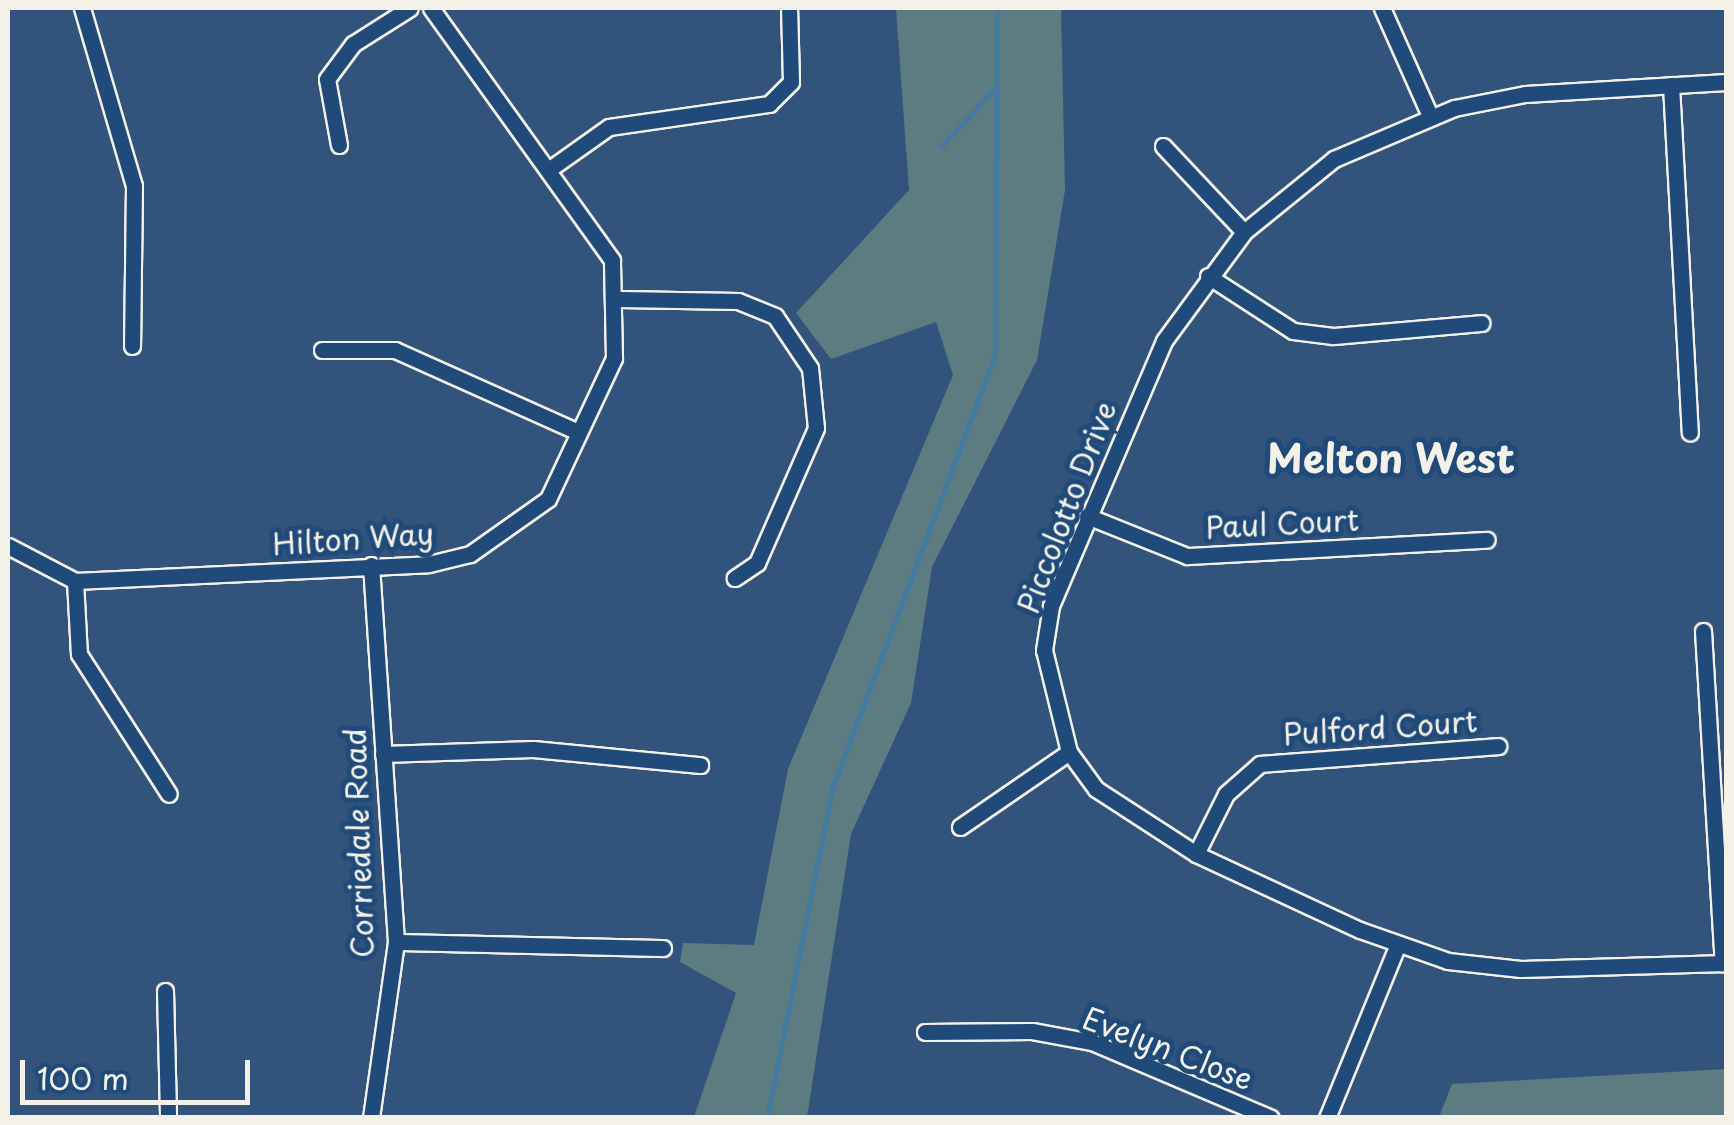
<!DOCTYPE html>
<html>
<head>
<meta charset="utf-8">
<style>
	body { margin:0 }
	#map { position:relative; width:1734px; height:1125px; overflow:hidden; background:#32547c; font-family:"Playpen Sans",sans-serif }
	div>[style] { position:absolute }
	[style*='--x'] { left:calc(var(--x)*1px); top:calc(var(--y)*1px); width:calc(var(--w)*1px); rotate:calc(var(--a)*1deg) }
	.green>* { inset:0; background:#5c7c81 }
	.stream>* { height:5px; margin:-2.5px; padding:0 2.5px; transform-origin:2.5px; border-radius:2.5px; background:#437a9f }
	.roads { filter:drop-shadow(2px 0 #f4f1e8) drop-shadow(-2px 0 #f4f1e8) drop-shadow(0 2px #f4f1e8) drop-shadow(0 -2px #f4f1e8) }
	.minor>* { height:15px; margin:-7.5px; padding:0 7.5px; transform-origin:7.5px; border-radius:7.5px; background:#1f4a7a }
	span { translate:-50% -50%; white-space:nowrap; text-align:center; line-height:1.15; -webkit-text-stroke:10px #1f4a7a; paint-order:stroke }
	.street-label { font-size:30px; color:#f4f1e8 }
	.district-label { font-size:40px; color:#f4f1e8; font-weight:700 }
	.frame { position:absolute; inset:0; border:10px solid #f4f1e8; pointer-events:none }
	.scale { position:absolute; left:20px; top:1060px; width:230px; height:45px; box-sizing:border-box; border:5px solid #f4f1e8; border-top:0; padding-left:12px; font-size:30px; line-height:35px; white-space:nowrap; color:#f4f1e8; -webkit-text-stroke:8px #1f4a7a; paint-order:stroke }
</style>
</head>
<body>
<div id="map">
	<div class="green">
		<div style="clip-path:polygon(896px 8px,1061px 8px,1065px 190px,1037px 360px,932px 567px,911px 703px,851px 834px,807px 1117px,694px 1117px,736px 993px,680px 962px,683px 943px,754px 945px,788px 769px,953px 375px,936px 322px,831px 359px,796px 313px,909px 190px)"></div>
		<div style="clip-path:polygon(1726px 1069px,1726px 1117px,1439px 1117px,1452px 1084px)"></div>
	</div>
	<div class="stream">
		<div style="--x:942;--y:146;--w:77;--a:-47.6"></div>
		<div style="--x:767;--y:1118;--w:338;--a:-78.8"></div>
		<div style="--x:833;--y:786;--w:460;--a:-69.4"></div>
		<div style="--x:995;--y:356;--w:348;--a:-89.7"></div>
	</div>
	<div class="roads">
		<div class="minor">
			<div style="--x:82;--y:8;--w:185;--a:73.7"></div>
			<div style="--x:134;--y:186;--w:160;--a:90.7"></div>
			<div style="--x:1382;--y:8;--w:118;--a:66"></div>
			<div style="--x:1726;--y:82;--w:201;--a:176.6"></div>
			<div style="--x:1525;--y:94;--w:72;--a:168.8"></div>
			<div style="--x:1454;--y:108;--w:130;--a:157"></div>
			<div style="--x:1334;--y:159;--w:116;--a:141"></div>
			<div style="--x:1244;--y:232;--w:135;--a:126.3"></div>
			<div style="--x:1164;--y:341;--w:288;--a:113.1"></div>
			<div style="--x:1051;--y:606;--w:45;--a:99"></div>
			<div style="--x:1044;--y:650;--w:105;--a:76.2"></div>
			<div style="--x:1069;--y:752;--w:46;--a:53.9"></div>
			<div style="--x:1096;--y:789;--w:119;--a:33"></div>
			<div style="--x:1196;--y:854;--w:181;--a:24.9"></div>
			<div style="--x:1360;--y:930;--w:93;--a:19.4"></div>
			<div style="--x:1448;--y:961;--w:73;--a:6.3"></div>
			<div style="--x:1521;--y:969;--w:205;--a:-1.7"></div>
			<div style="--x:1671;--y:85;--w:348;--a:86.9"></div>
			<div style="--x:339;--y:145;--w:67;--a:-100.3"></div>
			<div style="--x:327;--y:79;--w:44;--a:-53.4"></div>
			<div style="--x:353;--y:44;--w:67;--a:-32.3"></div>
			<div style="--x:1163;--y:146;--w:118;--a:46.7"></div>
			<div style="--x:551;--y:168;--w:71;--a:-35.3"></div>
			<div style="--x:609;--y:127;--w:162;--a:-8.2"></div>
			<div style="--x:769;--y:104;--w:31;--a:-45"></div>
			<div style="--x:791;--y:82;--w:74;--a:-91.5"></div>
			<div style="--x:1208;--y:276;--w:101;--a:32.9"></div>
			<div style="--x:1293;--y:331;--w:40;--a:7.1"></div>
			<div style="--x:1333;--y:336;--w:149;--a:-5"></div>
			<div style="--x:619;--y:299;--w:119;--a:1"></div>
			<div style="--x:738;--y:301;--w:40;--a:22"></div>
			<div style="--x:775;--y:316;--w:63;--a:56.1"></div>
			<div style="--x:810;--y:368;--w:60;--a:84.3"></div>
			<div style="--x:816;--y:428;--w:147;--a:113.6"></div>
			<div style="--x:757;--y:563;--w:27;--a:146"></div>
			<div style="--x:322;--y:350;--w:73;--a:0"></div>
			<div style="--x:395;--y:350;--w:201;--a:24.1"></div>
			<div style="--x:1087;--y:516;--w:108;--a:21.8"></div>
			<div style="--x:1187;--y:556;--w:300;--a:-3.1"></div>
			<div style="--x:8;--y:546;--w:76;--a:27.6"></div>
			<div style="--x:75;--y:581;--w:354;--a:-2.7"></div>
			<div style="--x:429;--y:564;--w:42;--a:-13.7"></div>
			<div style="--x:470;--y:554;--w:95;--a:-35.2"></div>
			<div style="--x:548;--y:499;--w:156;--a:-64.9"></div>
			<div style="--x:614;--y:358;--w:98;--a:-91.2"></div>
			<div style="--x:612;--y:260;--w:310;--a:-125.7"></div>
			<div style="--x:371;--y:565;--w:378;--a:86.2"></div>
			<div style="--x:396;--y:942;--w:178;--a:98.1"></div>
			<div style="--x:75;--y:581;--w:73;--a:86.9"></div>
			<div style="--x:79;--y:654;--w:166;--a:57.3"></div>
			<div style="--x:1703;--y:631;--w:333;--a:86.6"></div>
			<div style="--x:383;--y:754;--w:150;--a:-1.9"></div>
			<div style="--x:533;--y:749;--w:168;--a:5.5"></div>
			<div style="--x:960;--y:827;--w:132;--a:-34.5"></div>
			<div style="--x:1196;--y:854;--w:67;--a:-63.4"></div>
			<div style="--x:1226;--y:794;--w:45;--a:-41.4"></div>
			<div style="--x:1260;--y:764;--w:239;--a:-4.3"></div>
			<div style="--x:396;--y:942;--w:267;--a:1.3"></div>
			<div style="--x:165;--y:991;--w:127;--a:88.6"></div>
			<div style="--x:925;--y:1032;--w:107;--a:-0.5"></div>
			<div style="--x:1032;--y:1031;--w:61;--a:10.4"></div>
			<div style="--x:1092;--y:1042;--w:194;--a:23"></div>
			<div style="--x:1327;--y:1118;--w:188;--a:-67.8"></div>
		</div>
	</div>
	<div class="street-label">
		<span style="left:1066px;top:507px;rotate:-69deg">Piccolotto Drive</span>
		<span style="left:1282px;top:523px;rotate:-3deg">Paul Court</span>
		<span style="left:353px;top:538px;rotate:-4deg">Hilton Way</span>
		<span style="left:1380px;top:727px;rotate:-4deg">Pulford Court</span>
		<span style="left:358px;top:843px;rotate:-92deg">Corriedale Road</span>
		<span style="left:1168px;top:1048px;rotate:21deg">Evelyn Close</span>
	</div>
	<div class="district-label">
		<span style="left:1391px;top:457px">Melton West</span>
	</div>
	<div class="frame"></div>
	<div class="scale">100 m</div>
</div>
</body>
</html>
